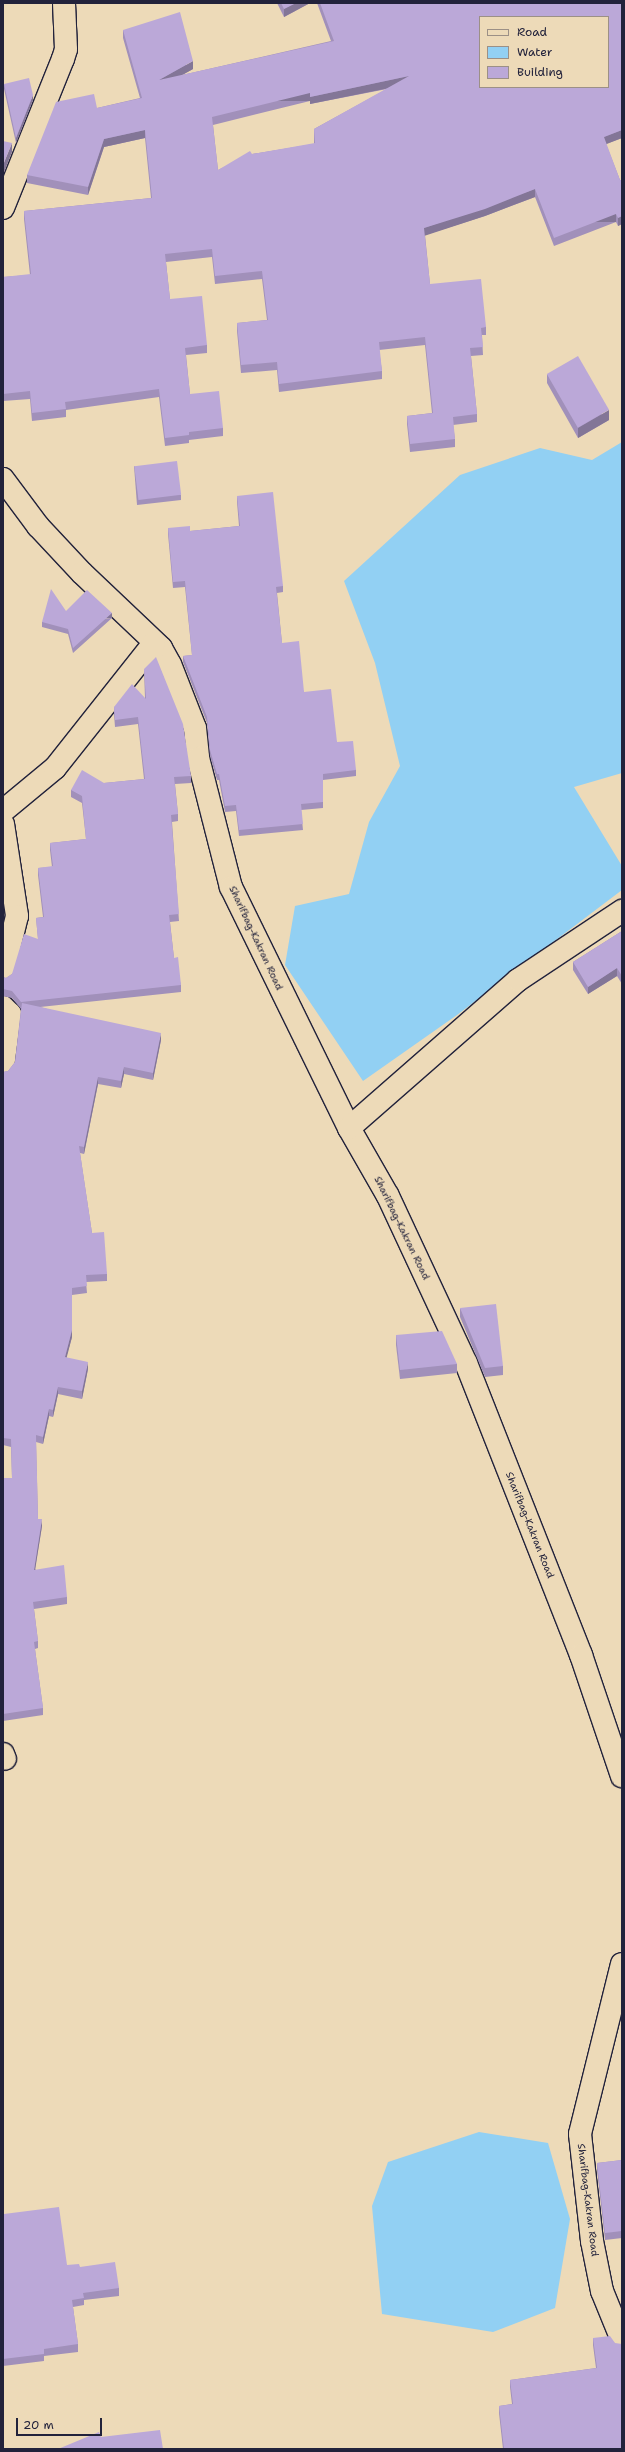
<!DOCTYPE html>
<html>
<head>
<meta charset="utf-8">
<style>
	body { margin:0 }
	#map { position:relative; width:625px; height:2452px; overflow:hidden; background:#eddab8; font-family:"Shantell Sans",sans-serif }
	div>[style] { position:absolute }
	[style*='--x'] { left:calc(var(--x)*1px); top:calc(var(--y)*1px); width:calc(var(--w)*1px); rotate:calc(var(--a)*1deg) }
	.water>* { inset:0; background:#92d0f3 }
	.roads { filter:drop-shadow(1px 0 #22223b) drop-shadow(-1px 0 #22223b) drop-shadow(0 1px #22223b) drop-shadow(0 -1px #22223b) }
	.minor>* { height:22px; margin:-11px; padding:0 11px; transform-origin:11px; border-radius:11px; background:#eddab8 }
	.wall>* { inset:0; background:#a190ba }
	.shaded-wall>* { inset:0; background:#837697; transform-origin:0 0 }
	.building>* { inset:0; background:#bba8d8; transform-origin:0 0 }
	span { translate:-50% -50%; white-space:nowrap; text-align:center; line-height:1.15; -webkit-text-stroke:3.5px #eddab8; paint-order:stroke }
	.street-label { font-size:10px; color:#22223b }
	.frame { position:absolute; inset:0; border:4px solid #22223b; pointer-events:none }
	.legend { position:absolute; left:479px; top:16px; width:130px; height:72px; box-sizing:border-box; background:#eddab8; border:1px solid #9c9086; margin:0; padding:5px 7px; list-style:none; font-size:12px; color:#22223b }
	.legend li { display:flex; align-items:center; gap:8px; height:20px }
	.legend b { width:20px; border:1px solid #9c9086 }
	.scale { position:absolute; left:16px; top:2418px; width:86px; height:18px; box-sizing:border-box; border:2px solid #22223b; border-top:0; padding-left:5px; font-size:12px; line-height:14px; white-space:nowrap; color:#22223b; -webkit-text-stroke:3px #eddab8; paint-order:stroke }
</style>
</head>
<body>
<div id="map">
	<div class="water">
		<div style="clip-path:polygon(622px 442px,622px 773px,574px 787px,622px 866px,622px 890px,457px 1015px,363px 1081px,285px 965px,295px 906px,349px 894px,369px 822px,400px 766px,375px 663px,344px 581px,460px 475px,540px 448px,592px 460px)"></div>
		<div style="clip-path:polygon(479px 2132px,548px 2143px,570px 2219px,555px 2308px,493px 2332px,382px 2314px,372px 2206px,388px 2162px)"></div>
	</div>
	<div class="roads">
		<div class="minor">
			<div style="--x:3;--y:208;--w:161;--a:-68.1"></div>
			<div style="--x:63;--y:59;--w:10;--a:-73"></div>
			<div style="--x:66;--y:49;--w:46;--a:-92.5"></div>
			<div style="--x:3;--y:479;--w:59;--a:53.3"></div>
			<div style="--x:38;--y:526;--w:64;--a:46.9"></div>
			<div style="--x:82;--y:573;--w:109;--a:43.5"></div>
			<div style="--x:161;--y:648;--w:18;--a:61"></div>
			<div style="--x:170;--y:664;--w:69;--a:68.7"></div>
			<div style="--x:195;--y:728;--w:30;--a:84"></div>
			<div style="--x:198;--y:758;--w:133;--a:75.7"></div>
			<div style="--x:231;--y:887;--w:268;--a:63.9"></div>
			<div style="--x:349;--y:1128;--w:78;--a:60.2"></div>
			<div style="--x:388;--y:1196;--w:184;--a:65"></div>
			<div style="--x:466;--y:1363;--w:314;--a:68.5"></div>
			<div style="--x:581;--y:1655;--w:128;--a:71.3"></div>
			<div style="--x:3;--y:811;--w:67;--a:-39.6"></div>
			<div style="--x:55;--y:768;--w:159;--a:-51.6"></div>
			<div style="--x:3;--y:824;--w:93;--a:81.3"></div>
			<div style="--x:17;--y:916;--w:59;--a:103.8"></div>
			<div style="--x:3;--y:1007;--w:10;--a:45"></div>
			<div style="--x:10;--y:1014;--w:53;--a:97.5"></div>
			<div style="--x:349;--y:1128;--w:225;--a:-41.2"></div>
			<div style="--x:518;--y:980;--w:125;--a:-33.6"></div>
			<div style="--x:3;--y:1754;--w:5;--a:68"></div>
			<div style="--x:622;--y:1964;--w:175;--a:103.9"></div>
			<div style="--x:580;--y:2134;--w:108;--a:83.6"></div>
			<div style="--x:592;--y:2241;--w:51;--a:78.7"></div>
			<div style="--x:602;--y:2291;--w:53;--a:67.8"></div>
		</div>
	</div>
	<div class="wall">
		<div style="clip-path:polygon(277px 3px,310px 3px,284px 17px)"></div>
		<div style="clip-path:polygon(evenodd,317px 3px,622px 3px,622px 138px,606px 144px,620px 180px,622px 180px,622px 224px,618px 226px,616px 222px,554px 246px,535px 197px,485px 216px,425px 235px,430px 284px,486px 327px,486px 335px,482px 335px,483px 355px,471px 356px,477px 414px,477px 422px,453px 425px,455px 439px,455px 447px,410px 452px,407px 424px,407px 416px,432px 413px,425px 345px,379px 350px,382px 371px,382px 379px,279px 392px,277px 370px,241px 373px,237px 331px,237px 323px,267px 320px,262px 279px,215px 284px,212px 257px,166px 262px,170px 299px,207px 345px,207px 353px,186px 355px,190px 394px,223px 428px,223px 436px,189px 440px,189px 443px,165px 446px,159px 397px,66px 410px,66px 417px,32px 421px,30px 399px,3px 401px,3px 277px,30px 275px,24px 219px,24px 211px,151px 198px,145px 138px,104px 147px,88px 195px,27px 183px,27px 175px,97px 108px,140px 98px,123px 38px,123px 30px,193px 69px,182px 75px,331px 41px,317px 3px,387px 89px,314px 129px,314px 144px,252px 154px,218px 170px,213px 125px,310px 101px,310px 104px,387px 89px)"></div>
		<div style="clip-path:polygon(4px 84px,33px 100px,16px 143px,4px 89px)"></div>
		<div style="clip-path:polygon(547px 374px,609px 420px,578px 438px,547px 383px)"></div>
		<div style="clip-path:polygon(134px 466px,181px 495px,181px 500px,137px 505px)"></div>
		<div style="clip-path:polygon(237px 496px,283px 586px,283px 592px,277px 593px,282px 643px,304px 692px,337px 742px,356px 770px,356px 776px,323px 780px,323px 808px,301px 810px,303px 830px,239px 836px,236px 811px,225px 812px,219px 780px,217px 780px,210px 756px,207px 723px,183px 662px,183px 656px,192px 655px,185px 587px,173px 588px,168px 534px,168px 528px,190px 531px,239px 526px,237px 502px)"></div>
		<div style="clip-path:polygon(112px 618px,73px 653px,68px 634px,42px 627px,42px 622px)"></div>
		<div style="clip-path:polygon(144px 669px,191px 776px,191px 783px,175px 784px,178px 814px,178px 821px,172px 822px,179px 921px,170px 922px,174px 958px,181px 985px,181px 992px,40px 1007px,161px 1040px,153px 1080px,124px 1074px,121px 1088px,98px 1084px,84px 1154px,80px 1153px,92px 1233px,107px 1274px,107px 1281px,86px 1282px,87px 1293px,72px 1295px,72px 1337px,66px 1358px,88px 1369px,82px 1399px,58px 1394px,53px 1417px,49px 1416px,43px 1444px,36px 1442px,38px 1519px,42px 1526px,35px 1569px,67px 1597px,67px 1604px,34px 1609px,38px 1641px,38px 1648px,35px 1649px,43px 1708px,43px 1715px,3px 1721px,3px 1478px,12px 1478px,11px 1447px,3px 1445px,3px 1072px,8px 1071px,15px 1062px,21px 1009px,12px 998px,3px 996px,3px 977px,6px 978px,12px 974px,38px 939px,36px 918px,43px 917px,38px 875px,38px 868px,52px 867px,50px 850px,50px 843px,86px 839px,82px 803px,71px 797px,71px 790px,104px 783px,144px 779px,138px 724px,115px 727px,114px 714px,114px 707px,145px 698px)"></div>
		<div style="clip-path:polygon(622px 931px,622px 984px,617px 976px,588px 994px,573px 970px,573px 962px)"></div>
		<div style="clip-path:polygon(460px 1308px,503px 1366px,503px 1375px,485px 1377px,460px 1317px)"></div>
		<div style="clip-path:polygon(396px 1335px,457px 1364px,457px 1373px,400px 1379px,396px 1345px)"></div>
		<div style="clip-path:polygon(622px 2160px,622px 2238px,605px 2240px,597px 2170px,597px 2163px)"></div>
		<div style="clip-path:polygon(3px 2207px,4px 2214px,67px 2265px,80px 2267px,119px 2288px,119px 2296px,84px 2300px,84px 2305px,73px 2307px,78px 2344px,78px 2352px,44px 2356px,44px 2361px,3px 2366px)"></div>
		<div style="clip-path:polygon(593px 2338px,615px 2343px,622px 2449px,503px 2449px,499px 2413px,499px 2406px,512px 2404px,510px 2387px,510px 2380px,596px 2368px,593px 2345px)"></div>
	</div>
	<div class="shaded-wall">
		<div style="clip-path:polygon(296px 3px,310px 3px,284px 17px,284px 9px)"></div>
		<div style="clip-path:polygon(193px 61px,193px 69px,159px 88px,159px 80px)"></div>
		<div style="clip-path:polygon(409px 76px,409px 84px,310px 104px,310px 97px)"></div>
		<div style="left:310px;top:93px;width:8px;height:101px;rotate:90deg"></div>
		<div style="clip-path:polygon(33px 95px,33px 100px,16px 143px,16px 138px)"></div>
		<div style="clip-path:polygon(145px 130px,145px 138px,104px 147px,88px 195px,88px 187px,104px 139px)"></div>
		<div style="clip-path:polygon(622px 130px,622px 138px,604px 145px,604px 137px)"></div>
		<div style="clip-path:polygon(12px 143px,12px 152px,3px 175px,3px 165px)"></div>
		<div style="clip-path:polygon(535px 189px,535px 197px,485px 216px,424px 236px,424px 228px)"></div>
		<div style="left:616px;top:214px;width:8px;height:66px;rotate:90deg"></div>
		<div style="clip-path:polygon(622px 216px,622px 224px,618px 226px,618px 218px)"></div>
		<div style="clip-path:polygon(609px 410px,609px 420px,578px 438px,578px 428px)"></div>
		<div style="left:112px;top:613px;width:5px;height:52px;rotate:90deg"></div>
		<div style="clip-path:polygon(617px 968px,617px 976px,588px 994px,588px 987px)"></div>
		<div style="clip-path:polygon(161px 1033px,161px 1040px,153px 1080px,153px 1073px)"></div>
		<div style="clip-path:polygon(124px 1067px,124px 1074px,121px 1088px,121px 1081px)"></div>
		<div style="clip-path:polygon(98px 1077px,98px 1084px,84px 1154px,84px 1147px)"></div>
		<div style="clip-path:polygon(72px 1330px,72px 1337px,65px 1364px,65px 1357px)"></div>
		<div style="clip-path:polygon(88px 1362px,88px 1369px,82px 1399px,82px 1391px)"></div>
		<div style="clip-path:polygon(58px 1387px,58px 1394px,53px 1417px,53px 1410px)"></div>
		<div style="clip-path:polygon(49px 1409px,49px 1416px,43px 1444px,43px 1437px)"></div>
		<div style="clip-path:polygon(42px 1519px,42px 1526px,34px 1577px,34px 1570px)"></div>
	</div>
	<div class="building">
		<div style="clip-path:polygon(281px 3px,296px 3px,284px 9px)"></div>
		<div style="clip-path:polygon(evenodd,320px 3px,622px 3px,622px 130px,604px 137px,620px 180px,622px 180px,622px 216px,618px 218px,616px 214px,554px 238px,535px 189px,485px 209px,424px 228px,430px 284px,481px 279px,486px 327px,481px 328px,483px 347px,470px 348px,477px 414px,453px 417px,455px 439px,410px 444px,407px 416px,433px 413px,425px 337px,379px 342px,382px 371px,279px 384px,277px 362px,241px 365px,237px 323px,268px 320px,262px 271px,215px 276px,212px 249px,165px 254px,170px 299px,202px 296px,207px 345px,185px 348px,190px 394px,219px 391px,223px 428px,189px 432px,189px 435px,165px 438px,159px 389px,65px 402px,66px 409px,32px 413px,30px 391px,3px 394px,3px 277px,31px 274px,24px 211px,152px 198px,145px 130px,104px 139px,88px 187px,27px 175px,56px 102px,94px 94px,97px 108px,142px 98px,123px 30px,180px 12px,193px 61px,159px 80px,334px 41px,320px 3px,480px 17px,608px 17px,608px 87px,480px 87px,480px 17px,320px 3px,409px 76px,314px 129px,315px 143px,252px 154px,250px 151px,218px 170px,212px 117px,310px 93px,310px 97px,409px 76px)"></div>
		<div style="clip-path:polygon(29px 78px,33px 95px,16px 138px,4px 84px)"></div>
		<div style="clip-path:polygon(3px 141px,12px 143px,3px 165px)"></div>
		<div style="left:578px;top:356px;width:62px;height:36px;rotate:60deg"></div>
		<div style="left:177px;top:461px;width:34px;height:43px;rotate:83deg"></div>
		<div style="clip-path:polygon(273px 492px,283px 586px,276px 587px,282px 643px,299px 641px,304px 692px,331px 689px,337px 742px,353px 741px,356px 770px,323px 774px,323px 802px,301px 804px,303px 824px,239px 830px,236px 805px,225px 806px,219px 774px,217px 774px,210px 750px,207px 717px,183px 656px,192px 655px,185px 581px,173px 582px,168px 528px,190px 526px,190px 531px,240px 526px,237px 496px)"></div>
		<div style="clip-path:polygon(51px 589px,66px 611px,87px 590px,112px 613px,73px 648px,68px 629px,42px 622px)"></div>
		<div style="clip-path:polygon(156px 657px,183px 724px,191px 776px,174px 777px,178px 814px,171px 815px,179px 914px,169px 915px,174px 958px,178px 957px,181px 985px,21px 1002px,12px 991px,3px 989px,3px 977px,6px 978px,12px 974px,24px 934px,38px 939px,36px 918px,44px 917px,38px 868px,53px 866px,50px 843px,86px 839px,82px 796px,71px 790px,82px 770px,104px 783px,145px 779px,138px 717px,115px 720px,114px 707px,132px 684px,146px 699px,144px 669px)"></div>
		<div style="clip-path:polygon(622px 931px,622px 976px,617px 968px,588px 987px,573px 962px)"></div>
		<div style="clip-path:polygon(22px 1003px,161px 1033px,153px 1073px,124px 1067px,121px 1081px,98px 1077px,84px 1147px,79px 1146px,92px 1233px,104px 1232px,107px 1274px,86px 1275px,87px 1286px,72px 1288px,72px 1330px,65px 1357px,88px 1362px,82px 1391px,58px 1387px,53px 1410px,49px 1409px,43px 1437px,36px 1435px,38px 1519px,42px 1519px,34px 1570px,64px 1565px,67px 1597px,33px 1602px,38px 1641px,34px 1642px,43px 1708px,3px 1714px,3px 1478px,12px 1478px,11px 1439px,3px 1438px,3px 1072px,8px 1071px,15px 1062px)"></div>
		<div style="clip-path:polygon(496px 1304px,503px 1366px,485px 1368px,460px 1308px)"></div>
		<div style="clip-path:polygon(442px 1331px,457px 1364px,400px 1370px,396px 1335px)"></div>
		<div style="clip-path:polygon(622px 2160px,622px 2231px,605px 2233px,597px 2163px)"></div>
		<div style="clip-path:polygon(3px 2207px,4px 2214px,59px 2207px,67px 2265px,79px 2264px,80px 2267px,115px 2262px,119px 2288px,83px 2293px,84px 2298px,72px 2300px,78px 2344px,44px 2349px,44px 2354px,3px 2359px)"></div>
		<div style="clip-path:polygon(610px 2336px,615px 2343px,622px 2344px,622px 2449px,504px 2449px,499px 2406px,513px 2404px,510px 2380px,597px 2368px,593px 2338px)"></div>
		<div style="clip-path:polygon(160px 2430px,163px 2449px,58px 2449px,99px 2432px,101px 2437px)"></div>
	</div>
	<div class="street-label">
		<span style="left:256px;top:938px;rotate:65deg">Sharifbag-Kakran Road</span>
		<span style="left:402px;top:1228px;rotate:64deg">Sharifbag-Kakran Road</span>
		<span style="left:530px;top:1525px;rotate:68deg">Sharifbag-Kakran Road</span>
		<span style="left:588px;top:2200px;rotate:83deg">Sharifbag-Kakran Road</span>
	</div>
	<div class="frame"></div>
	<ul class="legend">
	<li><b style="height:5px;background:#eddab8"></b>Road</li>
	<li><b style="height:11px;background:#92d0f3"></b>Water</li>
	<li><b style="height:11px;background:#bba8d8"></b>Building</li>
	</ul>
	<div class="scale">20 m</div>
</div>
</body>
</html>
